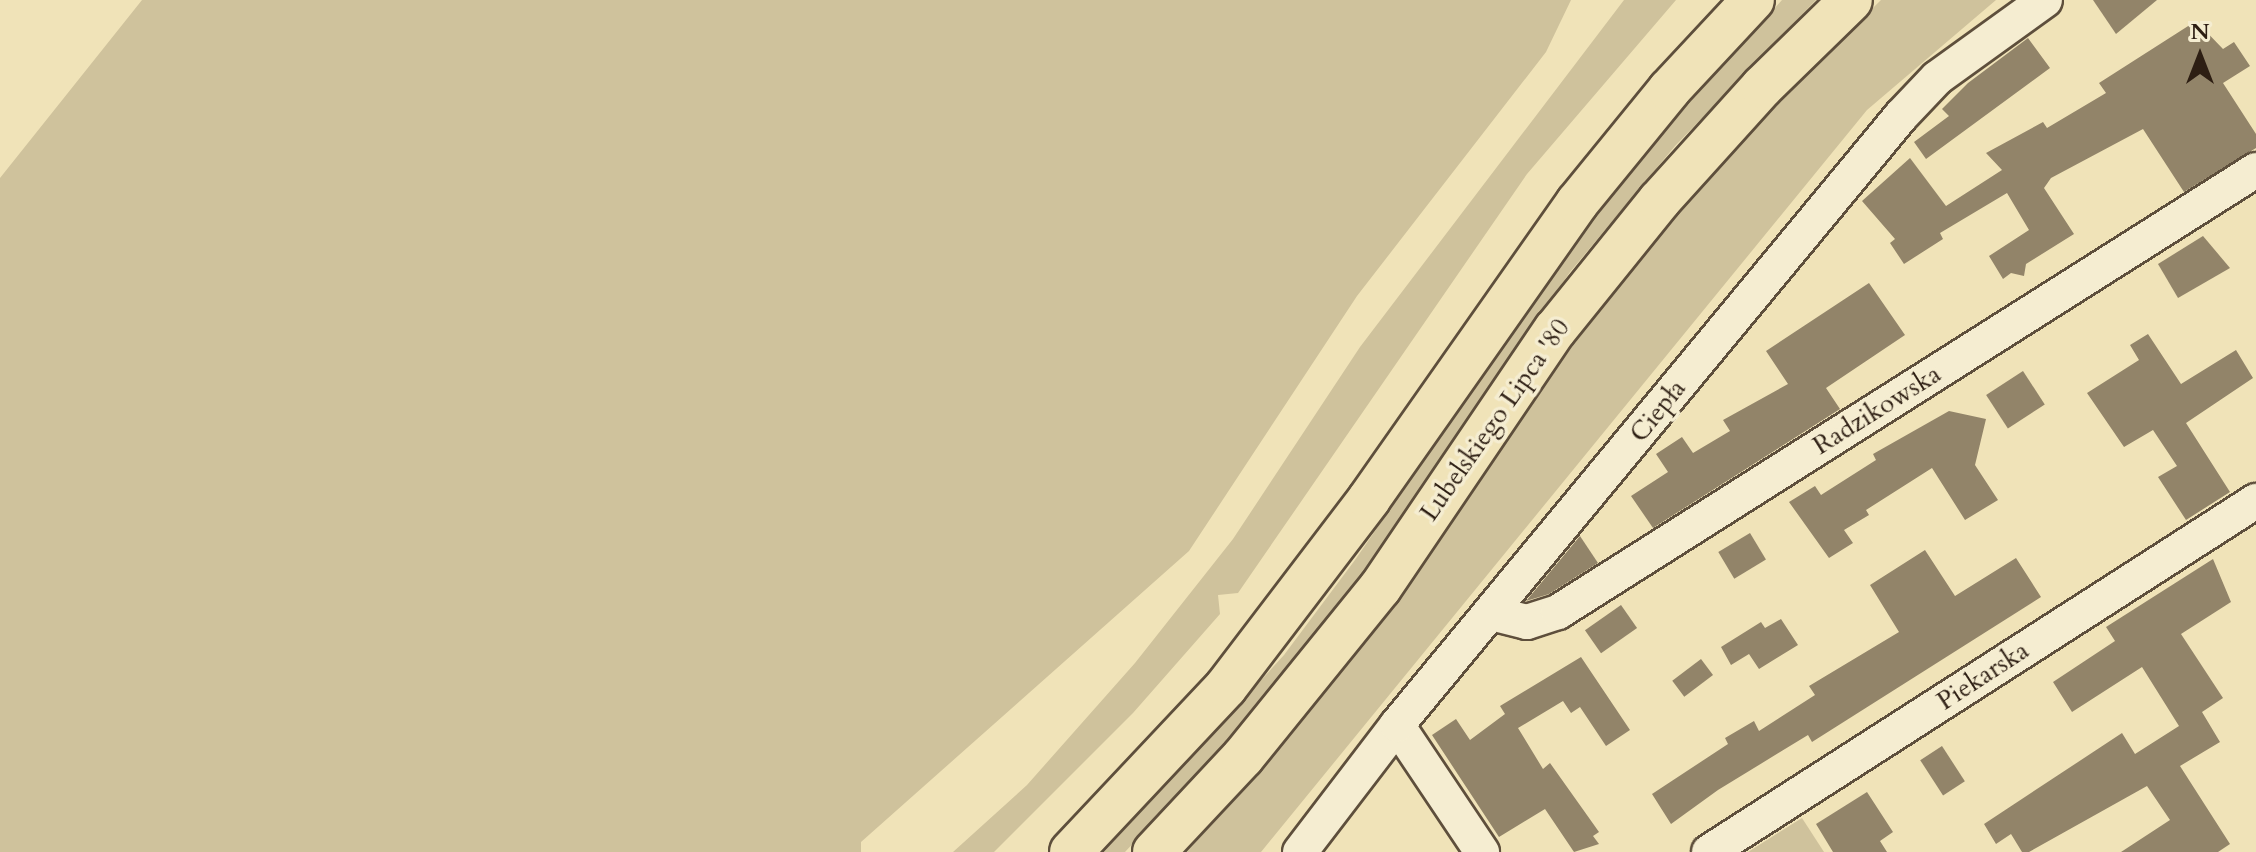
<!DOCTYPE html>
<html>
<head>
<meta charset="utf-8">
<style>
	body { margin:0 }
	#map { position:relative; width:2256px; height:852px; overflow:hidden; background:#f0e3b8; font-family:Cardo,serif }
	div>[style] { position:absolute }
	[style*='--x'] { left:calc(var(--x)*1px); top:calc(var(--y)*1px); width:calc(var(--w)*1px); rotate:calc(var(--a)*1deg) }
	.green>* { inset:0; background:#cfc29c }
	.building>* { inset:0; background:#928469; transform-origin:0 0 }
	.roads { filter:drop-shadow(2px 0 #5e4f3c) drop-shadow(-2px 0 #5e4f3c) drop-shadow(0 2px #5e4f3c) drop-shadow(0 -2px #5e4f3c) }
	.minor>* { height:34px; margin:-17px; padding:0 17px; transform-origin:17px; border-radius:17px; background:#f5edd1 }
	.major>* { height:42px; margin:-21px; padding:0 21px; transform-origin:21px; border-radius:21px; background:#f0e3b8 }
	span { translate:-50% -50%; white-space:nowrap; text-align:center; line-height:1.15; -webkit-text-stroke:7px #f5edd1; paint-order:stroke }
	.street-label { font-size:26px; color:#2d1e13 }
	.north { position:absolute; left:2160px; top:16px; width:80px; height:80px; -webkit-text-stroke:6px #f5edd1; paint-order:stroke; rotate:0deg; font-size:22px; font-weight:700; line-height:32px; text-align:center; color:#2d1e13 }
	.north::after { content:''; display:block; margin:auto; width:28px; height:36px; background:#2d1e13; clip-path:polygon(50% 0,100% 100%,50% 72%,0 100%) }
</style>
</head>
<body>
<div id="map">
	<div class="green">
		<div style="clip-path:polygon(142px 0,1571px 0,1546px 52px,1357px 296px,1189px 551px,861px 842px,861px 852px,0 852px,0 178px)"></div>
		<div style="clip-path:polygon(1624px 0,1676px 0,1527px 174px,1238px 593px,1218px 595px,1220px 614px,1133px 713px,994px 852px,953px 852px,1027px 785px,1135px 663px,1233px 539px,1360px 347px)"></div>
		<div style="clip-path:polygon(1782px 0,1816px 0,1675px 146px,1570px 272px,1350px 593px,1263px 703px,1125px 852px,1104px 852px,1284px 655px,1355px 560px,1611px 190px)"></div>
		<div style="clip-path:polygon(1881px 0,1996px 0,1867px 110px,1261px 852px,1187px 852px,1317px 703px,1395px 602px,1529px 404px,1667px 221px,1738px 141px)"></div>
		<div style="clip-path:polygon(1802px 818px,1824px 852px,1748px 852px)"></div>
	</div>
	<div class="building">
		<div style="clip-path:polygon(2093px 0,2157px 0,2116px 34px)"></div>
		<div style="clip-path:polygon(2196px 21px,2223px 49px,2234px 42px,2250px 66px,2223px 83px,2256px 134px,2256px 148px,2184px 192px,2143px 129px,2051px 178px,2044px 188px,2074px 234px,2026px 264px,2024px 276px,2011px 273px,2003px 279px,1989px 256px,2029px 230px,2007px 193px,1940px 233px,1943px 239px,1904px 264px,1890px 243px,1895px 239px,1862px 201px,1910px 158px,1946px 206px,2002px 170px,1986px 153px,2043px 122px,2047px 128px,2106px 93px,2099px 83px)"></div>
		<div style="clip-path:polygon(2028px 38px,2050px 68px,1926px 159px,1914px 142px,1949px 116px,1942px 109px,1968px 83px)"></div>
		<div style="clip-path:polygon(2203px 236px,2230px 268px,2178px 298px,2158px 264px)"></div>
		<div style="clip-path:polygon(1869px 283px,1905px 335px,1826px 388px,1840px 409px,1653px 528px,1631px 496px,1668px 472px,1656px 454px,1682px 437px,1693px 453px,1730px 431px,1723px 420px,1788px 384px,1766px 351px)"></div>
		<div style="clip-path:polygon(2148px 334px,2181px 384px,2236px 350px,2253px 378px,2186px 423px,2230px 492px,2186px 520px,2158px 477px,2177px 466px,2153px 430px,2124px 447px,2087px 393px,2139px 360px,2130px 345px)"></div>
		<div style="left:2023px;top:371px;width:40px;height:44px;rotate:57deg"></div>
		<div style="clip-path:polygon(1949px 411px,1986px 419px,1975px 465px,1998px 500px,1965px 520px,1932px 468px,1866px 510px,1869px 515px,1844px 530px,1853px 543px,1829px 558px,1789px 502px,1815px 486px,1821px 495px,1876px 460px,1873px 454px)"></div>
		<div style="left:1750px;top:533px;width:31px;height:37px;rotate:59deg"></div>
		<div style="clip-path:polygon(1580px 536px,1598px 563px,1549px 594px,1526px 601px)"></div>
		<div style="clip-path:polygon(1925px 550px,1955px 596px,2016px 558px,2041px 597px,1812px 742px,1808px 735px,1718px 790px,1671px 824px,1652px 794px,1728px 744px,1725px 738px,1754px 721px,1759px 731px,1815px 695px,1809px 686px,1899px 632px,1870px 585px)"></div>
		<div style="clip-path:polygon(2213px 559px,2231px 602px,2181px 634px,2223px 698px,2202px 712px,2220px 742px,2180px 766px,2230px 844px,2218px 852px,2121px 852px,2170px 820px,2147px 786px,2029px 852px,2022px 852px,2011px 834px,1996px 844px,1984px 824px,2122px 733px,2135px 754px,2179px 726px,2142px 667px,2072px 712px,2053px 682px,2115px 641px,2106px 627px)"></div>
		<div style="left:1621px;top:605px;width:28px;height:44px;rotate:55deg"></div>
		<div style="clip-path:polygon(1781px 619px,1798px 645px,1759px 669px,1749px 654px,1731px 665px,1721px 647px,1761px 622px,1765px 628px)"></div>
		<div style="clip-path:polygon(1581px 657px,1630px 730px,1606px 746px,1580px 707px,1571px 713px,1563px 701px,1518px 728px,1543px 769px,1550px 763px,1599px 832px,1593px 836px,1599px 844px,1574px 852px,1545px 809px,1499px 837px,1432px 735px,1456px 719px,1470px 740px,1505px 714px,1500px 706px)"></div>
		<div style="left:1701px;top:659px;width:20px;height:36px;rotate:53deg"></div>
		<div style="left:1942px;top:746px;width:42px;height:26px;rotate:57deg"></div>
		<div style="clip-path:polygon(1867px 792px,1893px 832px,1880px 841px,1887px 852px,1833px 852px,1816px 824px)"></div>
	</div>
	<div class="roads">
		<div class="minor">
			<div style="--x:1491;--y:613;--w:37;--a:14"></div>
			<div style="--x:1527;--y:622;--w:33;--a:-18"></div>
			<div style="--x:1558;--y:612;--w:826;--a:-32.34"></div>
			<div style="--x:1397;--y:725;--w:153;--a:56.2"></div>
			<div style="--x:1300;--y:852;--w:160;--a:-52.6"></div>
			<div style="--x:1397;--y:725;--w:791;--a:-50.39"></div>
			<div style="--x:1901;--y:116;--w:52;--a:-46.5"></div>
			<div style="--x:1937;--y:78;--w:133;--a:-35.8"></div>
			<div style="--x:1709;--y:852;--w:650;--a:-32.69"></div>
		</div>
		<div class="major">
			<div style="--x:1071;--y:852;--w:226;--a:-46.8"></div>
			<div style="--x:1226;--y:687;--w:236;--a:-52.7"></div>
			<div style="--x:1369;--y:499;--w:362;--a:-54.9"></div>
			<div style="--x:1577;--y:203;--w:146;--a:-50.8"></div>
			<div style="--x:1669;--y:90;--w:123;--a:-47"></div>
			<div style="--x:1154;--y:852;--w:130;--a:-46.9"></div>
			<div style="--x:1243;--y:757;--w:218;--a:-51"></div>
			<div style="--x:1380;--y:588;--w:312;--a:-55.9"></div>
			<div style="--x:1555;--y:330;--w:166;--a:-51.1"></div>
			<div style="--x:1659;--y:201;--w:154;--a:-47.9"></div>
			<div style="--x:1762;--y:87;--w:124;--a:-44.3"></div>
		</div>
	</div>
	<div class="street-label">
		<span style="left:1877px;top:410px;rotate:-32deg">Radzikowska</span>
		<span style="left:1658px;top:411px;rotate:-51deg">Ciepła</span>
		<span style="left:1495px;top:420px;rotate:-55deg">Lubelskiego Lipca '80</span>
		<span style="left:1983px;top:676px;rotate:-33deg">Piekarska</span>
	</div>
	<div class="north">N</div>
</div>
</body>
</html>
